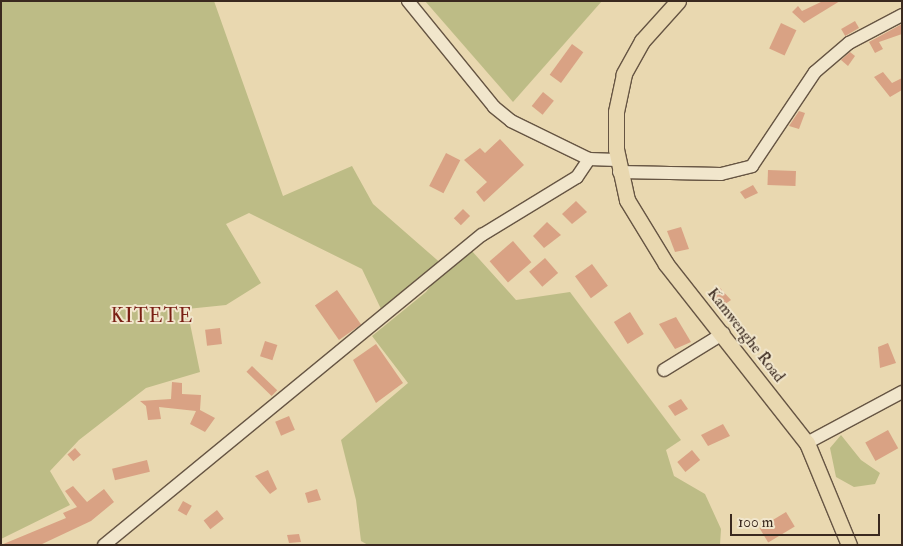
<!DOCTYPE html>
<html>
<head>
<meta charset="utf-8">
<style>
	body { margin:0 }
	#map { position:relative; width:903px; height:546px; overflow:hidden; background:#e9d8b0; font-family:"IM FELL Double Pica",serif }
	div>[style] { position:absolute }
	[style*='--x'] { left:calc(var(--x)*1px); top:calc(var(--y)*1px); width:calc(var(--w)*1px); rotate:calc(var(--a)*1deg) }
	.green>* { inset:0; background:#bdbc86 }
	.building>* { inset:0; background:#d9a284; transform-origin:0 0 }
	.roads { filter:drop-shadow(1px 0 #665543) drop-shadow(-1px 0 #665543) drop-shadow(0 1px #665543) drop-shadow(0 -1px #665543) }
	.minor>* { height:12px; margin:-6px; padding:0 6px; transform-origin:6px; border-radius:6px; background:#f1e6cc }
	.major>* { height:15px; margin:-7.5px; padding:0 7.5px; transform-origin:7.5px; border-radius:7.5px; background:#e9d8b0 }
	span { translate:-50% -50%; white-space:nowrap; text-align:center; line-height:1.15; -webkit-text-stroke:4px #f1e6cc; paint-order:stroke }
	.street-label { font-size:16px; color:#3a291f }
	.quarter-label { font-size:19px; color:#7a1f14; letter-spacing:1px }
	.frame { position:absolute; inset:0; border:2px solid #3a291f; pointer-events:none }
	.scale { position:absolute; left:730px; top:514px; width:150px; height:22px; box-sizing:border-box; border:2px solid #3a291f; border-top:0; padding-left:6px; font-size:15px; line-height:18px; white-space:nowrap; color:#3a291f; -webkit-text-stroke:4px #f1e6cc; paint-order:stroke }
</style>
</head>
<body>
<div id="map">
	<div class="green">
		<div style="clip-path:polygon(1px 1px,214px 1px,283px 196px,352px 166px,373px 204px,444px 266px,471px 250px,516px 300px,570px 292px,681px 440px,666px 450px,674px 476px,705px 494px,721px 529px,720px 545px,368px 545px,361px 541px,356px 500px,341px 440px,408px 383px,372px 336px,426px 292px,444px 268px,381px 309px,362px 269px,249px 213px,226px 224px,261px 283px,226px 305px,187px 309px,200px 372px,146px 388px,79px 440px,50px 471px,70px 505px,1px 539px)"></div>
		<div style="clip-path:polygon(425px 1px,602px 1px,513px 102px)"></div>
		<div style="clip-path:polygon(841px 435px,861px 460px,880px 473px,875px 484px,854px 487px,836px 477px,830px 448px)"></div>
	</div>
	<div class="building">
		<div style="clip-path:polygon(823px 1px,840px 1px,804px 23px,792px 12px,798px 6px,802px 11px)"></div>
		<div style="left:855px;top:21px;width:8px;height:16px;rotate:60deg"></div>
		<div style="left:781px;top:23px;width:17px;height:28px;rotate:25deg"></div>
		<div style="clip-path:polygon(902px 24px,902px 34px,879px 42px,883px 49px,875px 53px,869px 42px)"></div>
		<div style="left:572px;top:44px;width:14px;height:38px;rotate:36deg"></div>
		<div style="clip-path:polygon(850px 52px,855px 56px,848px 66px,841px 60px)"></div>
		<div style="clip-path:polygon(883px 72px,892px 83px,902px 78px,902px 90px,890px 97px,874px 77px)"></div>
		<div style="left:543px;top:92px;width:14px;height:18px;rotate:39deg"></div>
		<div style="clip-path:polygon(799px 111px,805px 113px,799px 129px,789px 126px)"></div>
		<div style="clip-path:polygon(500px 139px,524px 165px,484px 202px,476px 192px,487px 182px,464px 160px,480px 148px,485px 153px)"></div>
		<div style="left:446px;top:153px;width:16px;height:37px;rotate:27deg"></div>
		<div style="left:768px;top:170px;width:28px;height:15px;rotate:2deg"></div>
		<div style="clip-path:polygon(753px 185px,758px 193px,745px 199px,740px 192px)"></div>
		<div style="clip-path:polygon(576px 201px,587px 212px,572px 224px,562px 214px)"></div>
		<div style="left:463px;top:209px;width:10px;height:13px;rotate:45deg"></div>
		<div style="clip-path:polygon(547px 222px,561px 235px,544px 248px,533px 236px)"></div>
		<div style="clip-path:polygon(681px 227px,689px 249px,675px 252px,667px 231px)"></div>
		<div style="left:513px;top:241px;width:28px;height:31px;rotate:49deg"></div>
		<div style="left:545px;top:258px;width:20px;height:21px;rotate:49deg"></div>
		<div style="left:592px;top:264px;width:27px;height:21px;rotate:54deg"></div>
		<div style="clip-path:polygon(720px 288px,731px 300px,721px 307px,711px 295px)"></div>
		<div style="left:337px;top:290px;width:42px;height:27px;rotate:55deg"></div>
		<div style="left:630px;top:312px;width:26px;height:19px;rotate:58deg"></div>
		<div style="clip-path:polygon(676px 317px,691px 342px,675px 349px,659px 324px)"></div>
		<div style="left:220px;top:328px;width:16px;height:15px;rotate:83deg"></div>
		<div style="left:265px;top:341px;width:13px;height:16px;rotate:18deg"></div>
		<div style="clip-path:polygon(888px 343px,896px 363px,880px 368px,878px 347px)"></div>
		<div style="clip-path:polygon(376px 344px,403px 383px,376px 403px,353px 360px)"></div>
		<div style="left:252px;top:366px;width:35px;height:8px;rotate:44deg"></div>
		<div style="clip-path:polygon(172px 382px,182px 383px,182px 394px,201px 395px,200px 410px,215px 418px,205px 432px,190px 424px,196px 411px,159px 407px,161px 419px,148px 420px,146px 406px,140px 401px,171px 399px)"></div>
		<div style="clip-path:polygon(681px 399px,688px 409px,675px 416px,668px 406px)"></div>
		<div style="left:289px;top:416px;width:15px;height:15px;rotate:67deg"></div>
		<div style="clip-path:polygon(723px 424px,730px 436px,708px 446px,701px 435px)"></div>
		<div style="left:888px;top:430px;width:21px;height:26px;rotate:61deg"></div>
		<div style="left:75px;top:448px;width:9px;height:10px;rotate:49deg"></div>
		<div style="left:692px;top:450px;width:13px;height:19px;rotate:51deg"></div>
		<div style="left:147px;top:460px;width:12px;height:36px;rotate:76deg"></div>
		<div style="clip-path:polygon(268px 470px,277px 489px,270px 494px,255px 476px)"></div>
		<div style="clip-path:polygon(73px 486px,87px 502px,104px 489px,114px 502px,91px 521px,40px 545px,1px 545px,66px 518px,63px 513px,77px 507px,65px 491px)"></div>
		<div style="clip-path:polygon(317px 489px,321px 500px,308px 503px,305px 493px)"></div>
		<div style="left:183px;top:501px;width:10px;height:11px;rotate:29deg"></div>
		<div style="left:217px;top:510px;width:11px;height:17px;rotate:52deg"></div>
		<div style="left:786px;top:512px;width:17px;height:31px;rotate:59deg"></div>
		<div style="clip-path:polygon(299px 534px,301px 542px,289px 543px,287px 535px)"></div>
	</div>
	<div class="roads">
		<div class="minor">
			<div style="--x:408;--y:1;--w:136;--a:50.9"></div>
			<div style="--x:494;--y:107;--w:22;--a:39"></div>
			<div style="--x:511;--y:121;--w:87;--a:26"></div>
			<div style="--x:589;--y:159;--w:28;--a:2"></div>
			<div style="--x:619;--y:172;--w:102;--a:1.1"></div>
			<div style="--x:721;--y:174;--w:32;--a:-14"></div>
			<div style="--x:752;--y:166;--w:113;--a:-56.2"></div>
			<div style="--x:815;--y:72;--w:45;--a:-40.5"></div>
			<div style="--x:849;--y:43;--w:60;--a:-27.8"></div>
			<div style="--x:664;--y:370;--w:70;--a:-31.7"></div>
			<div style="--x:807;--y:443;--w:108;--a:-28.2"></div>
			<div style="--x:104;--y:545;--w:489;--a:-39.4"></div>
			<div style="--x:482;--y:235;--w:111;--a:-31.4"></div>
			<div style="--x:577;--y:177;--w:22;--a:-56"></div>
		</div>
		<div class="major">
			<div style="--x:678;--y:1;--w:54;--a:132"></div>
			<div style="--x:642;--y:41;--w:38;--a:119"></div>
			<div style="--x:624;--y:74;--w:39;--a:102"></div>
			<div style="--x:616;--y:112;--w:37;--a:90"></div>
			<div style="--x:616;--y:149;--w:52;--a:77.8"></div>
			<div style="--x:627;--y:200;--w:75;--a:58.6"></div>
			<div style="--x:666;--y:264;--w:228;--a:51.8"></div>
			<div style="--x:807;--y:443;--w:110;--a:67.6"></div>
		</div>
	</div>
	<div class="street-label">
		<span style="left:746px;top:335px;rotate:52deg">Kamwenghe Road</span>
	</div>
	<div class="quarter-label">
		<span style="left:152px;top:317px">KITETE</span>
	</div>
	<div class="frame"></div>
	<div class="scale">100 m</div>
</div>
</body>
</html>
